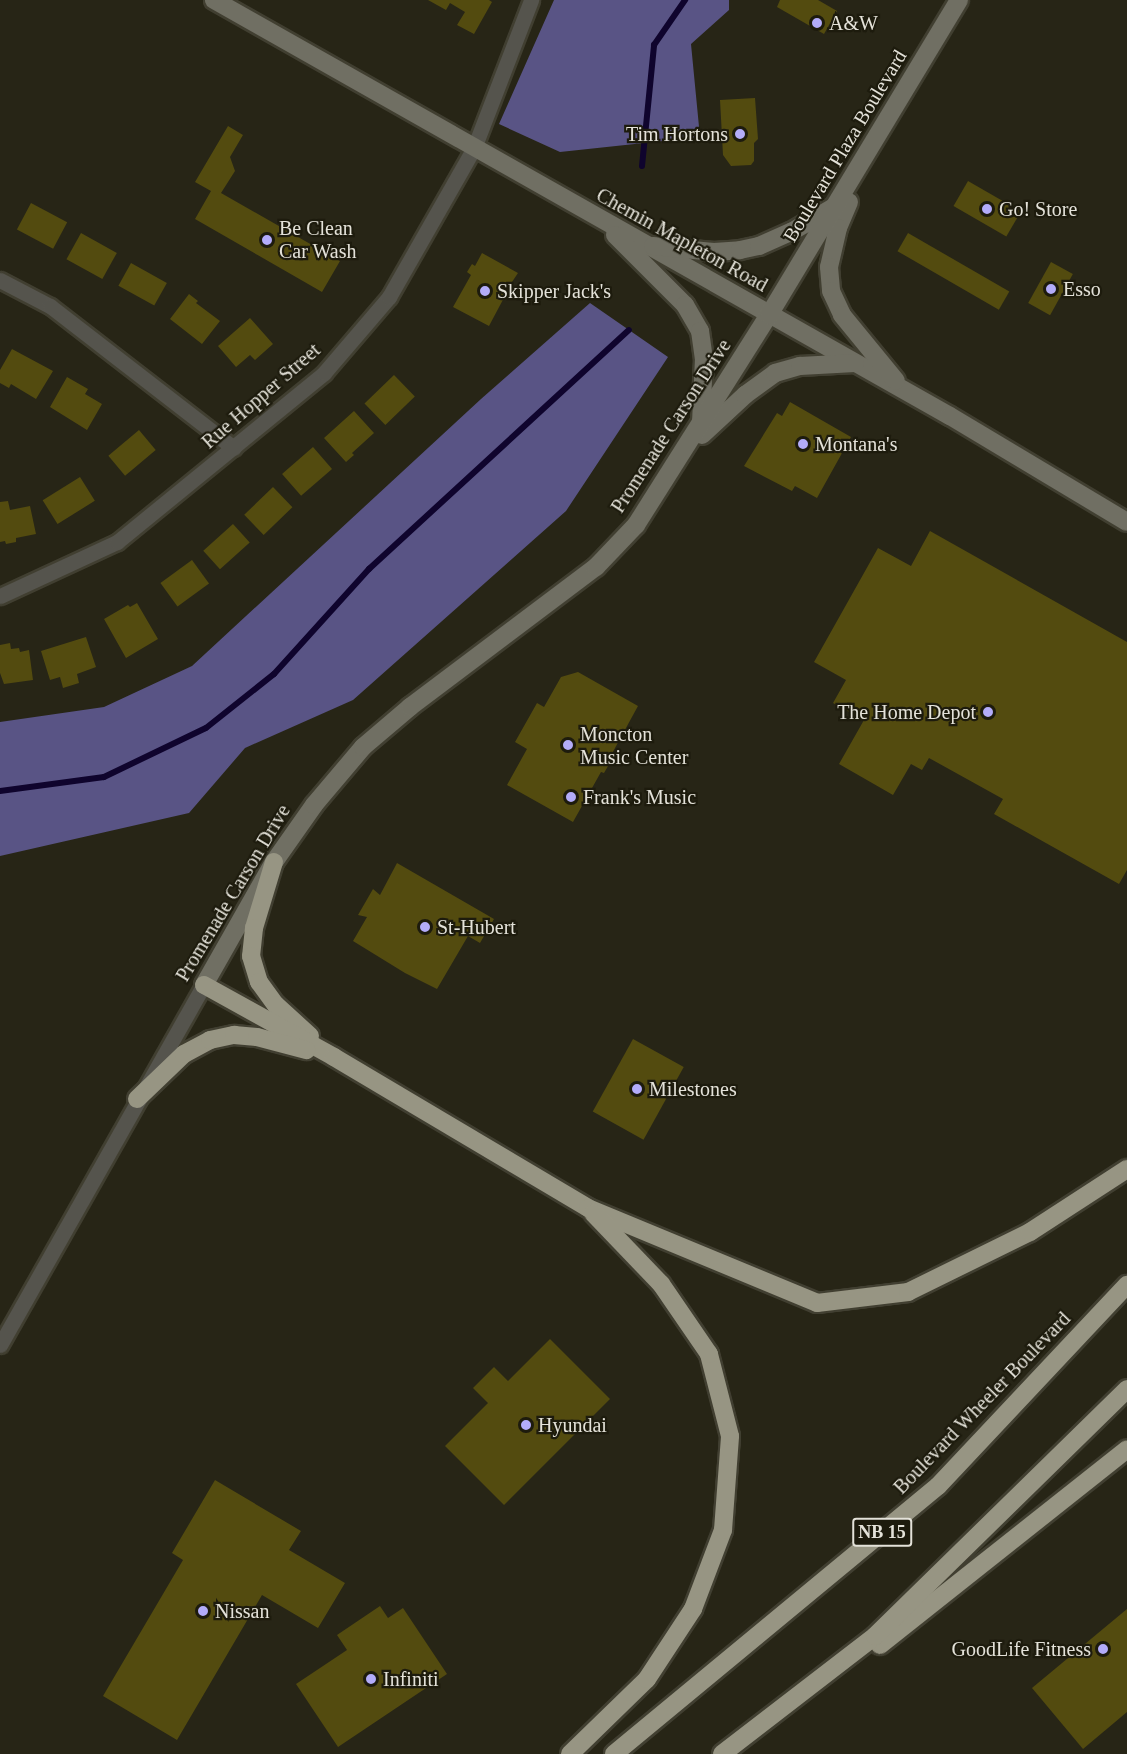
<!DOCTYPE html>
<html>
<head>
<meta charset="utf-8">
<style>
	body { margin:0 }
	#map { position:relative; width:1127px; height:1754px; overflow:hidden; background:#272516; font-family:Georgia,serif }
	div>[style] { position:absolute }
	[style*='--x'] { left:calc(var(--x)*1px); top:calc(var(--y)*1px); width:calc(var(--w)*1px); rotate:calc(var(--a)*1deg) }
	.forest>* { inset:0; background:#595485 }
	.stream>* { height:6px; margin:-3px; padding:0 3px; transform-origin:3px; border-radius:3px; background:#0f042d }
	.building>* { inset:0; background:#534b0f; transform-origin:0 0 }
	.roads { filter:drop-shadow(2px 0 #413f31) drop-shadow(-2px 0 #413f31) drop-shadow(0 2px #413f31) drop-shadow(0 -2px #413f31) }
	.street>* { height:15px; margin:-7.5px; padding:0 7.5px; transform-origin:7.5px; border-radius:7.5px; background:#55544d }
	.secondary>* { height:18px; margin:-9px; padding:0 9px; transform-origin:9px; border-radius:9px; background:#706f63 }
	.highway>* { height:18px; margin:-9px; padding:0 9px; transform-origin:9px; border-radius:9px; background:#979583 }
	.dots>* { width:16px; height:16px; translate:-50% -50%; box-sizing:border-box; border:3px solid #1d1b0d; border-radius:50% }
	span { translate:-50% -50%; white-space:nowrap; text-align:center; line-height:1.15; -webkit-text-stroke:4.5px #1d1b0d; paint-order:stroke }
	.shield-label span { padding:2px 4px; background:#1d1b0d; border:2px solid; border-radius:4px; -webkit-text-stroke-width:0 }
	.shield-label { font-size:18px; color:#e4e2d9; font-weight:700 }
	.poi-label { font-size:20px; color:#e4e2d9 }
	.left { translate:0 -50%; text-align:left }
	.right { translate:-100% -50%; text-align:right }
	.street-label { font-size:20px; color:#e4e2d9 }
</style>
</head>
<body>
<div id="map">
	<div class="forest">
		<div style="clip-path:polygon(554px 0,729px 0,729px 10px,691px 44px,700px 137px,560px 152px,499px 124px)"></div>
		<div style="clip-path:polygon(590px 303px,668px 357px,566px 511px,353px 700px,245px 748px,189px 813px,0 856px,0 722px,104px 707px,192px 666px,481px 399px)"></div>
	</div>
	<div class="stream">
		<div style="--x:642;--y:166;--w:122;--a:-84.3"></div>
		<div style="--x:654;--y:45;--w:55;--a:-55.4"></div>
		<div style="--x:0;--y:791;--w:105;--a:-7.7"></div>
		<div style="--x:104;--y:777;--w:113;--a:-25.7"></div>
		<div style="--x:206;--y:728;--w:87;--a:-38.5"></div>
		<div style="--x:274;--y:674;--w:142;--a:-47.9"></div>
		<div style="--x:369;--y:569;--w:353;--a:-42.6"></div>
	</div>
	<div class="building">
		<div style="clip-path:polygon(428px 0,489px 0,492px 2px,474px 34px,457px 25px,465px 12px,450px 3px,446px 10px)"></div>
		<div style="clip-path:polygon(780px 0,818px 0,837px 11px,824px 34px,777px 7px)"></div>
		<div style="clip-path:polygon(755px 98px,758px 139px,754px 143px,754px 161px,751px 165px,731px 166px,723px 155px,720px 100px)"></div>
		<div style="clip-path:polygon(228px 126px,243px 135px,230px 157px,235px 171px,221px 193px,340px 261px,322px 292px,195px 219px,211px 191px,195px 182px)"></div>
		<div style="left:968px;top:181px;width:61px;height:29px;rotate:30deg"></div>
		<div style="left:31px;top:203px;width:41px;height:30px;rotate:28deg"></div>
		<div style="left:81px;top:233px;width:41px;height:30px;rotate:29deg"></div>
		<div style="left:908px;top:233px;width:117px;height:21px;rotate:30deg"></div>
		<div style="clip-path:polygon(482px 253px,518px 273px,510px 285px,514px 288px,509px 296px,506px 294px,489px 326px,453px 307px,471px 275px,467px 272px,472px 264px,475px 266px)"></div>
		<div style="left:1051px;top:262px;width:25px;height:47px;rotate:29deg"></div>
		<div style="left:131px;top:263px;width:41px;height:26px;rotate:29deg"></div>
		<div style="clip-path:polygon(189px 294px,198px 301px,196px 303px,220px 321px,202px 344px,170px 319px)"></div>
		<div style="clip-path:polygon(250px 318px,273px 344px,255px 360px,250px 355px,236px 367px,218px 346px)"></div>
		<div style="clip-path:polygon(12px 349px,53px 371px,36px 399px,11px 384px,9px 388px,0 383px,0 370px)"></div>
		<div style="left:394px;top:375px;width:30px;height:41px;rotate:46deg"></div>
		<div style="clip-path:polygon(67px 377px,88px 389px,85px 394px,102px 404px,87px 430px,50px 407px)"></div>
		<div style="clip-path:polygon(790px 402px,851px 437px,817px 498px,795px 486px,792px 491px,744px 466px,777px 413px,782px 416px)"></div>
		<div style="clip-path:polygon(354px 411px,374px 433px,352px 453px,354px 455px,346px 462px,324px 438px)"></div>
		<div style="left:139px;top:430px;width:26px;height:40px;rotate:50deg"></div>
		<div style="left:313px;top:447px;width:29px;height:41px;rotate:49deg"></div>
		<div style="left:80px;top:477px;width:28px;height:44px;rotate:58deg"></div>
		<div style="left:273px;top:487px;width:28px;height:40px;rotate:46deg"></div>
		<div style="clip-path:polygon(8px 501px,10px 510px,30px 506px,36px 534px,16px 538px,16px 542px,6px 544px,5px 541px,0 542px,0 502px)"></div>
		<div style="left:233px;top:524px;width:25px;height:40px;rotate:48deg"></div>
		<div style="clip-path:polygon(930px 531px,1127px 642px,1127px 870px,1119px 884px,994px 814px,1003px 799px,929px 758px,922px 770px,911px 764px,893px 795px,839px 764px,864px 720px,833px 703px,846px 680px,814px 662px,878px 548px,911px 566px)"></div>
		<div style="left:192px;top:560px;width:29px;height:39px;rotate:54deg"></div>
		<div style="clip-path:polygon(137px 603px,158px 639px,126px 658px,104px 619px,128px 605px,130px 607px)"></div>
		<div style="clip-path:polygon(86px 637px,96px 667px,77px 674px,79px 683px,63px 688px,60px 677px,50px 680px,41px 651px)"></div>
		<div style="clip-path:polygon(10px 643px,11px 649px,19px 648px,20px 652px,29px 650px,33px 680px,4px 684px,0 673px,0 645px)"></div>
		<div style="clip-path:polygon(578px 672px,638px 706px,609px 759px,611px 761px,604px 773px,601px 772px,573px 822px,507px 785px,527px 749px,515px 742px,537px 703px,544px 707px,561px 677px)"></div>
		<div style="clip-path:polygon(397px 863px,494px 919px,480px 943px,468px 936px,437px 989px,405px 973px,353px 941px,367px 917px,358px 915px,373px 889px,380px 895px)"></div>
		<div style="left:633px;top:1039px;width:58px;height:83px;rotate:29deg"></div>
		<div style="clip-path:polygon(550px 1339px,610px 1399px,504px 1505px,445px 1446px,488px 1403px,473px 1388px,494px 1367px,508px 1381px)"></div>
		<div style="clip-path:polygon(215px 1480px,301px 1531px,289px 1550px,345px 1583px,318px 1628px,262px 1595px,177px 1740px,103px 1696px,183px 1560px,172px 1553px)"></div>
		<div style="clip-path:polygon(380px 1606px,388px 1618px,403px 1608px,447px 1674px,338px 1747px,296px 1684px,347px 1650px,337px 1635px)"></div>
		<div style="clip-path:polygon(1127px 1609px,1127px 1712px,1083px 1749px,1032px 1688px)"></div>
	</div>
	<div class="roads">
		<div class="street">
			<div style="--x:0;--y:280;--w:56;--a:27.5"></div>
			<div style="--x:50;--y:306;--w:232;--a:37.7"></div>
			<div style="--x:0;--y:596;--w:129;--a:-24.8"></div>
			<div style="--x:117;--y:542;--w:267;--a:-39.2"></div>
			<div style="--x:324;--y:373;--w:100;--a:-49.5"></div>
			<div style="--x:389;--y:297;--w:172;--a:-60.3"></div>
			<div style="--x:474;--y:148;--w:159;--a:-68.9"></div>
			<div style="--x:0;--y:1345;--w:414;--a:-60.5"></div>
		</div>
		<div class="secondary">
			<div style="--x:214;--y:0;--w:845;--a:29.48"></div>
			<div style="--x:950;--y:416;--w:206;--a:30.9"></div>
			<div style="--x:849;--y:202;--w:28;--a:113"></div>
			<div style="--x:838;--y:228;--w:40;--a:103"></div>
			<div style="--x:829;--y:267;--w:24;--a:85"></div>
			<div style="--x:831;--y:291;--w:26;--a:65"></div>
			<div style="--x:842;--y:315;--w:85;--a:50.7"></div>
			<div style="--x:615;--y:235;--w:99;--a:45"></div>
			<div style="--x:685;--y:305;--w:30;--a:60"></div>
			<div style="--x:700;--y:331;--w:28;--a:82"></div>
			<div style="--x:704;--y:359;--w:64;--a:92.7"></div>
			<div style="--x:653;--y:246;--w:61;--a:5.6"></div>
			<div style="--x:714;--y:252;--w:26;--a:-4"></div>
			<div style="--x:740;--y:250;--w:19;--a:-12"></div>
			<div style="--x:759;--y:246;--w:35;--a:-24"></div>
			<div style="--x:791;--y:232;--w:50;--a:-30.2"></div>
			<div style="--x:702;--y:435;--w:59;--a:-42.9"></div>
			<div style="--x:745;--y:395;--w:37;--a:-36"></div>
			<div style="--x:775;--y:373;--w:26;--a:-16"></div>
			<div style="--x:800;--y:366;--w:55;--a:-3.1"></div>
			<div style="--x:204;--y:985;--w:142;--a:-60.4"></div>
			<div style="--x:274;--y:862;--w:70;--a:-54.9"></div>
			<div style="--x:314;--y:805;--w:76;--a:-49.8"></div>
			<div style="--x:363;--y:747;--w:62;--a:-40.4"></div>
			<div style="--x:410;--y:707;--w:233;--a:-37"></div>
			<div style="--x:596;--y:567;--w:58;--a:-46.4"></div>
			<div style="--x:636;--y:525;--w:249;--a:-57.7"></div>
			<div style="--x:769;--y:315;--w:368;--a:-58.9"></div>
		</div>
		<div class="highway">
			<div style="--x:274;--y:862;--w:69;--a:106.9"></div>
			<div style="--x:254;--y:928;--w:28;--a:96"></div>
			<div style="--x:251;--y:956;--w:27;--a:73"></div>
			<div style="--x:259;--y:982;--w:29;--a:54"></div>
			<div style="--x:276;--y:1005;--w:46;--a:42.4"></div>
			<div style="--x:204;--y:985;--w:149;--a:29"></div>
			<div style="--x:334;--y:1057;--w:295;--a:30.7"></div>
			<div style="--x:588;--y:1208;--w:248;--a:22.5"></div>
			<div style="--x:817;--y:1303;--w:92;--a:-6.9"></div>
			<div style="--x:908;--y:1292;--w:136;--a:-26.2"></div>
			<div style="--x:1030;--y:1232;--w:116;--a:-33"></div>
			<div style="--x:137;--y:1099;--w:65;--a:-43.8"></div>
			<div style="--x:184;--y:1054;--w:30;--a:-28"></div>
			<div style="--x:210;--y:1040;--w:25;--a:-12"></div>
			<div style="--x:234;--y:1035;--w:23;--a:5"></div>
			<div style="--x:257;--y:1037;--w:51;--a:14.9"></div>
			<div style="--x:880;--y:1645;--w:315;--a:-38.4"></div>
			<div style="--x:570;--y:1754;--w:107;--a:-44.2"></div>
			<div style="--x:647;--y:1679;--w:84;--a:-56.7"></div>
			<div style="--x:693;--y:1609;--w:85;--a:-69.2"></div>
			<div style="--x:723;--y:1530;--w:94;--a:-85.7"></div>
			<div style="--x:730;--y:1436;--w:85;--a:-104.4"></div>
			<div style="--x:709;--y:1354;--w:85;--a:-124.4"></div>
			<div style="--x:661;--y:1284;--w:98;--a:-133.8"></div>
			<div style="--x:614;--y:1754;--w:420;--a:-39.6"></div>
			<div style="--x:938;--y:1486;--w:276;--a:-46.8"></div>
			<div style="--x:722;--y:1754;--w:193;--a:-37.6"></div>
			<div style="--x:875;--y:1636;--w:353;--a:-44.4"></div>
		</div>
	</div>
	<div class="dots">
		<div style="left:817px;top:23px;background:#b3acf9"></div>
		<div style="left:740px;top:134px;background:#b3acf9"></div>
		<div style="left:987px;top:209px;background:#b3acf9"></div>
		<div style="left:267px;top:240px;background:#b3acf9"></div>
		<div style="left:1051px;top:289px;background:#b3acf9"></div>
		<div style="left:485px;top:291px;background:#b3acf9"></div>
		<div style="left:803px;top:444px;background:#b3acf9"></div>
		<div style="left:988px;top:712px;background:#b3acf9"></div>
		<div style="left:568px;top:745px;background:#b3acf9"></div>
		<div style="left:571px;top:797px;background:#b3acf9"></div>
		<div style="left:425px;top:927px;background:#b3acf9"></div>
		<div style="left:637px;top:1089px;background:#b3acf9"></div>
		<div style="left:526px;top:1425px;background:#b3acf9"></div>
		<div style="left:203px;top:1611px;background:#b3acf9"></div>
		<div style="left:1103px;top:1649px;background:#b3acf9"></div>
		<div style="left:371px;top:1679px;background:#b3acf9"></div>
	</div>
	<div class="shield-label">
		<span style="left:882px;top:1532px">NB 15</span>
	</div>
	<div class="poi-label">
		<span class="left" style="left:829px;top:23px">A&amp;W</span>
		<span class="right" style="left:728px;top:134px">Tim Hortons</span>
		<span class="left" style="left:999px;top:209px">Go! Store</span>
		<span class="left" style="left:279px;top:240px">Be Clean<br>Car Wash</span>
		<span class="left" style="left:1063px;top:289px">Esso</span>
		<span class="left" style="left:497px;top:291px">Skipper Jack's</span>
		<span class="left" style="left:815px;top:444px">Montana's</span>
		<span class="right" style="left:976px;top:712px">The Home Depot</span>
		<span class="left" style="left:580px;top:746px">Moncton<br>Music Center</span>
		<span class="left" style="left:583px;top:797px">Frank's Music</span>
		<span class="left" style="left:437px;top:927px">St-Hubert</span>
		<span class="left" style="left:649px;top:1089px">Milestones</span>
		<span class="left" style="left:538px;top:1425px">Hyundai</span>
		<span class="left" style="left:215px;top:1611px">Nissan</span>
		<span class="right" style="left:1091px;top:1649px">GoodLife Fitness</span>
		<span class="left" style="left:383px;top:1679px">Infiniti</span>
	</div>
	<div class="street-label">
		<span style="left:845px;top:146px;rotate:-59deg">Boulevard Plaza Boulevard</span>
		<span style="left:682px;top:240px;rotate:29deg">Chemin Mapleton Road</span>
		<span style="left:261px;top:396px;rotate:-41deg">Rue Hopper Street</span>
		<span style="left:671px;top:426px;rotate:-57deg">Promenade Carson Drive</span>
		<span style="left:233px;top:893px;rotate:-59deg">Promenade Carson Drive</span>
		<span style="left:982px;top:1403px;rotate:-46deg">Boulevard Wheeler Boulevard</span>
	</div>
</div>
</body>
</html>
